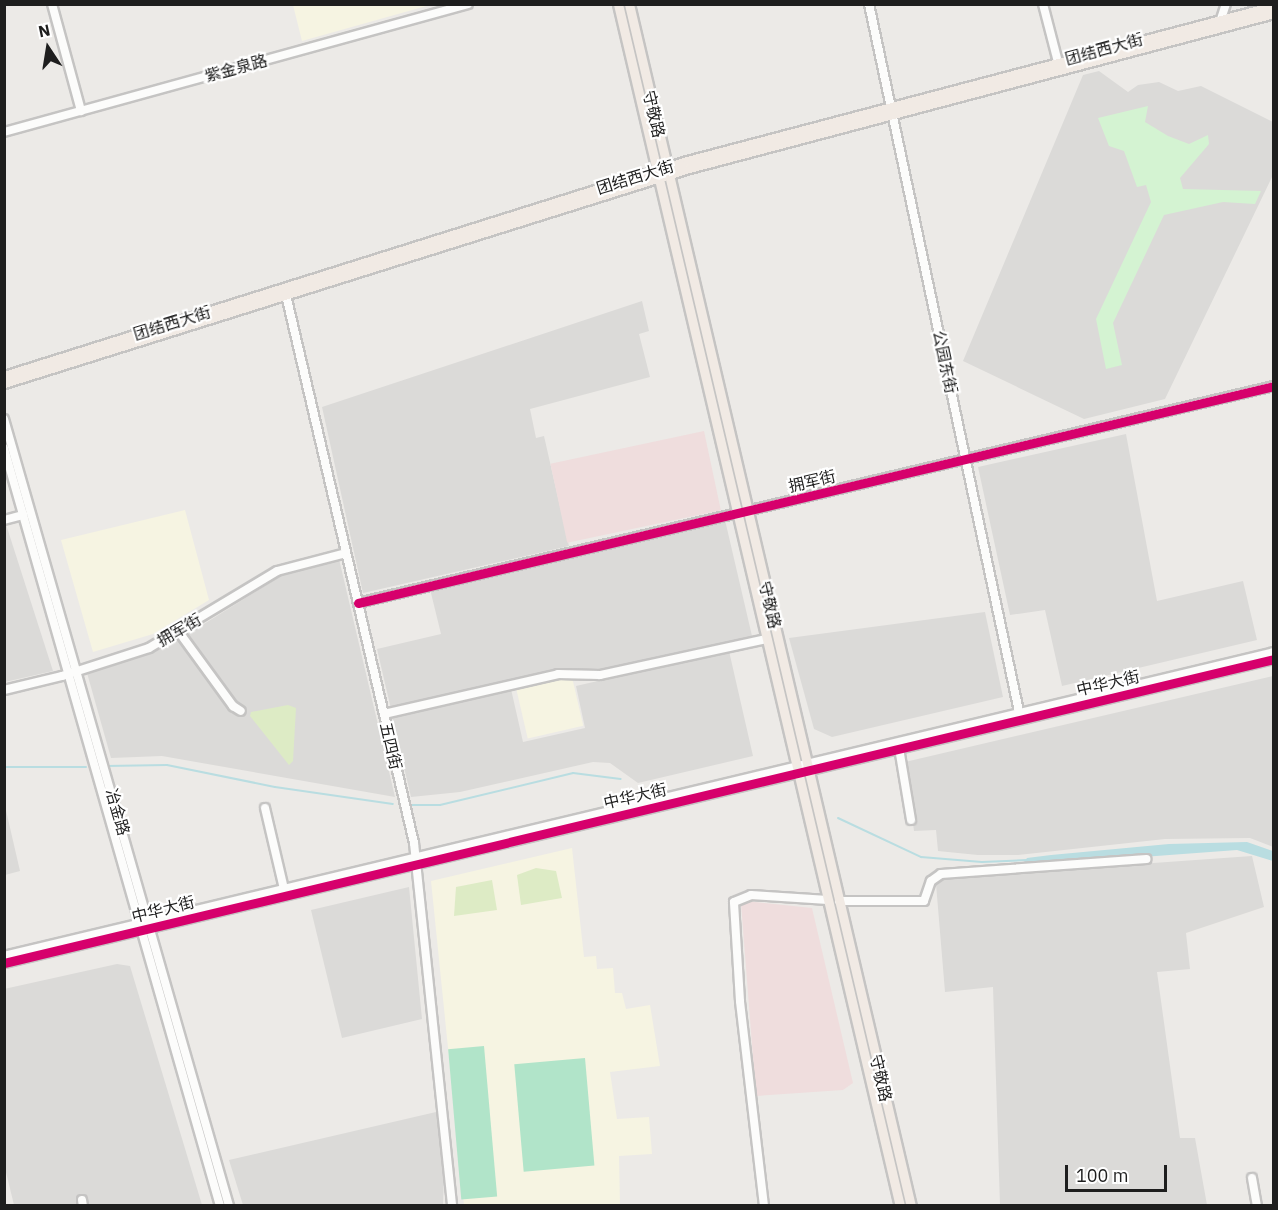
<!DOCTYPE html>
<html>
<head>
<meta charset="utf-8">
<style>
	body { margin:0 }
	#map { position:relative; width:1278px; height:1210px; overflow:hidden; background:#eceae7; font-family:"IBM Plex Sans","Noto Sans SC",sans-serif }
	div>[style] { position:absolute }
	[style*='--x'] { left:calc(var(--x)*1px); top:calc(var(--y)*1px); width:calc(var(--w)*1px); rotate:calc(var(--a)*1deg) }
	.residential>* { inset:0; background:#dbdad8 }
	.commercial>* { inset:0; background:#efdddd; transform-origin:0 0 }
	.education>* { inset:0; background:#f6f4e2; transform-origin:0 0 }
	.grass>* { inset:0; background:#ddebc5 }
	.park>* { inset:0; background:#d4f3d2 }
	.pitch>* { inset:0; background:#b1e4c9; transform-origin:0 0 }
	.water>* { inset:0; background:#b9dde1 }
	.stream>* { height:2px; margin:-1px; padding:0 1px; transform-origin:1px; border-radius:1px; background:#b9dde1 }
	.roads { filter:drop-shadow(2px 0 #c5c4c3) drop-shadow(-2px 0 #c5c4c3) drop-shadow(0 2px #c5c4c3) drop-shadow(0 -2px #c5c4c3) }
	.minor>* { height:8px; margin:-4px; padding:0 4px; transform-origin:4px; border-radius:4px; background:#fcfcfb }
	.major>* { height:9px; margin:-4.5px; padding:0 4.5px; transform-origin:4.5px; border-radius:4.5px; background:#f1eae4 }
	.cycleway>* { height:9px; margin:-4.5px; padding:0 4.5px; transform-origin:4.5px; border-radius:4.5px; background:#d6006c }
	span { translate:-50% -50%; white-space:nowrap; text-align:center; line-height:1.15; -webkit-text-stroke:4.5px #fff; paint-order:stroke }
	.street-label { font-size:16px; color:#1e1e1e }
	.frame { position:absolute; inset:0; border:6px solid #1e1e1e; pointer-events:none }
	.north { position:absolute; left:18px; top:18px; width:60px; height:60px; -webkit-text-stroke:4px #fff; paint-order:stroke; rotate:348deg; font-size:16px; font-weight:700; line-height:24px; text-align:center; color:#1e1e1e }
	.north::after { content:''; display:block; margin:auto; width:21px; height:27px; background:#1e1e1e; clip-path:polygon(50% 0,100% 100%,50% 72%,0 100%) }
	.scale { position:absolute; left:1065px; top:1165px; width:102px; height:27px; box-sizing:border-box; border:3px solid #1e1e1e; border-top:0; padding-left:8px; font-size:18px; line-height:21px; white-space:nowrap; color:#1e1e1e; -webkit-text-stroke:4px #fff; paint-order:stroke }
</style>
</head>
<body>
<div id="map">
	<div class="residential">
		<div style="clip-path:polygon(1099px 71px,1128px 92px,1138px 85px,1159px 82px,1178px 91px,1201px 86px,1273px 122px,1273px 175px,1165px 399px,1084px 419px,963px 361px,1083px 75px)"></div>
		<div style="clip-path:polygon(642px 301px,649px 331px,639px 334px,650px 377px,530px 409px,536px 438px,544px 436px,569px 546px,363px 593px,322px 407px)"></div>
		<div style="clip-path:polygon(1126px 434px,1157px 601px,1243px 581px,1257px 640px,1062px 686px,1045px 610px,1010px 615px,978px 467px)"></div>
		<div style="clip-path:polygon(4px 518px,53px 671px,5px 682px,4px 682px)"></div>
		<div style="clip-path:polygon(725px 520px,752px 636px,608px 670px,539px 674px,391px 709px,377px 649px,441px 634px,430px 589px)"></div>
		<div style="clip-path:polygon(339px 559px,395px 797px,162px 756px,111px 758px,87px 673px,167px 647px,284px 574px)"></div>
		<div style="clip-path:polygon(985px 612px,1003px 697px,832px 737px,814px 729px,789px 638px)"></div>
		<div style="clip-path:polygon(729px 651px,753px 756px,638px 783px,610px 763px,593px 762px,460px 792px,411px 797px,392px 716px,511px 689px,523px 742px,585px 728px,576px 686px)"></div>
		<div style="clip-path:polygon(1273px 676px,1273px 847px,1250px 838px,1165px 839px,1018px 855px,978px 855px,938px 851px,936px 830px,914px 831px,905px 762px)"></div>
		<div style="clip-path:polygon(5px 806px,20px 871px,5px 875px,4px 875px)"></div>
		<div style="clip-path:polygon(1252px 856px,1264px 907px,1186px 933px,1190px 969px,1157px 972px,1180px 1138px,1195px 1138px,1207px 1205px,1000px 1205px,993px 987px,945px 992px,936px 884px,942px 878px)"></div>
		<div style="clip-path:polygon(409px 887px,422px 1019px,342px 1038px,311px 910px)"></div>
		<div style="clip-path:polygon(117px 964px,130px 966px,202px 1205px,14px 1205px,4px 1164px,4px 989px)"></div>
		<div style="clip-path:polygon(436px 1112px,444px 1171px,443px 1205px,243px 1205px,229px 1160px)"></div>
	</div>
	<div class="commercial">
		<div style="left:704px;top:431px;width:81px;height:157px;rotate:78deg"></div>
		<div style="clip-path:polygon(746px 901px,812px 908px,853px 1083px,843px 1090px,756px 1096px,741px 903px)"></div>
	</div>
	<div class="education">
		<div style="clip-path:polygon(430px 5px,302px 41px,293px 5px,430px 4px)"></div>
		<div style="clip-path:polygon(185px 510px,209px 600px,153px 634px,93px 652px,61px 540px)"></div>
		<div style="left:572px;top:677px;width:50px;height:57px;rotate:77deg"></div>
		<div style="clip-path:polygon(572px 848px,584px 957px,596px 956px,597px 969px,613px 968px,615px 993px,622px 993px,626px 1009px,650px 1005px,660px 1066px,610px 1072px,617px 1119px,649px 1117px,652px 1154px,619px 1156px,620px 1205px,464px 1205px,431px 881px)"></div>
	</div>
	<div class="grass">
		<div style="clip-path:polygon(288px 705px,296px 708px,293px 761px,289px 765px,250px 716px,251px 712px)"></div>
		<div style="clip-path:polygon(536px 868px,556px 871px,562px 898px,521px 905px,517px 875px)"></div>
		<div style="clip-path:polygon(492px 880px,497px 910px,454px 916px,456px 887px)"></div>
	</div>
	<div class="park">
		<div style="clip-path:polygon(1148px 106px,1145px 122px,1168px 136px,1189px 144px,1208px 135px,1209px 144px,1180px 178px,1183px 189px,1261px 191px,1255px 204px,1223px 202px,1164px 215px,1113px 323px,1122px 365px,1106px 369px,1096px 319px,1151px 202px,1146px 185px,1137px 187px,1124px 151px,1109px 146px,1098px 118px)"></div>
	</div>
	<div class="pitch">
		<div style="left:484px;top:1046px;width:151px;height:36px;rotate:85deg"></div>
		<div style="left:585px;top:1058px;width:108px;height:71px;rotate:85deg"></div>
	</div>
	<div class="water">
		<div style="clip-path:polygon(1247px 842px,1273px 851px,1273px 861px,1237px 850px,1021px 866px,1027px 858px,1051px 855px,1169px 844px)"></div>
	</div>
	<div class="stream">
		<div style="--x:106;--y:766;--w:61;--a:-0.9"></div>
		<div style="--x:167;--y:765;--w:110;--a:11.5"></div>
		<div style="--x:275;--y:787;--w:119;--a:8.2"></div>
		<div style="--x:4;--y:767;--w:82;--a:0"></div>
		<div style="--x:411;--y:805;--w:29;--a:0"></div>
		<div style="--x:440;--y:805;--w:137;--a:-13.5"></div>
		<div style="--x:573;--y:773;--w:48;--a:7.1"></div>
		<div style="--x:838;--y:818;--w:92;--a:25.2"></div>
		<div style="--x:921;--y:857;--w:61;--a:4.7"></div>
		<div style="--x:982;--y:862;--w:45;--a:-2.5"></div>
	</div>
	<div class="roads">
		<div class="minor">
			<div style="--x:52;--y:4;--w:111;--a:74.8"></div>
			<div style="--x:869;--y:4;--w:728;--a:78.03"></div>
			<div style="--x:1043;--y:4;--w:60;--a:75.5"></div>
			<div style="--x:1221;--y:19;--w:16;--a:-72"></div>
			<div style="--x:4;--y:132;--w:481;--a:-15.4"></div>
			<div style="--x:286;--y:295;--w:563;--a:76.85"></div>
			<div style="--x:414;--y:843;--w:365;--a:84"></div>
			<div style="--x:4;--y:419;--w:819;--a:74.04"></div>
			<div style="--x:4;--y:448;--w:788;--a:74.09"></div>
			<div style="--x:4;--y:520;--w:20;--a:-15"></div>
			<div style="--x:358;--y:603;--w:941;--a:-13.33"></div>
			<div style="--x:179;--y:632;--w:92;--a:53.9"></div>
			<div style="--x:233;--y:706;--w:9;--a:32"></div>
			<div style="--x:4;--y:690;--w:60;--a:-13.6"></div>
			<div style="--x:62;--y:676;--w:91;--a:-17.8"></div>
			<div style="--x:149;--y:648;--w:149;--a:-31"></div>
			<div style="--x:277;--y:571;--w:71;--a:-14.6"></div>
			<div style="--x:384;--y:714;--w:179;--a:-12.9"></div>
			<div style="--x:558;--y:674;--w:42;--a:1.4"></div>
			<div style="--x:600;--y:675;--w:171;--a:-12.2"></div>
			<div style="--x:899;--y:748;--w:73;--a:80.5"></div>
			<div style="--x:265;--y:808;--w:83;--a:76.8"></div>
			<div style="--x:839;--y:901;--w:85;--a:0"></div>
			<div style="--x:924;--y:901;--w:21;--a:-71"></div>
			<div style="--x:931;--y:881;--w:12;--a:-35"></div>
			<div style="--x:941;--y:874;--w:206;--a:-4.2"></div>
			<div style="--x:4;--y:956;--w:1306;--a:-13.46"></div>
			<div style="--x:4;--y:963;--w:1306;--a:-13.46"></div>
			<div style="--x:1252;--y:1178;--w:28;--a:80"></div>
			<div style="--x:82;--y:1200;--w:6;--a:81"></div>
			<div style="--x:764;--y:1206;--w:206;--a:-96.7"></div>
			<div style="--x:740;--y:1001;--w:99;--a:-93.5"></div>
			<div style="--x:734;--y:902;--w:18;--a:-22"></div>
			<div style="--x:751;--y:895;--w:77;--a:3.7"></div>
		</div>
		<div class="major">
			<div style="--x:618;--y:4;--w:1235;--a:76.8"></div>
			<div style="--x:629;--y:4;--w:1235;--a:76.8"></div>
			<div style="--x:4;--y:376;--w:716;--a:-17.47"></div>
			<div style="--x:687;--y:161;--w:607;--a:-14.79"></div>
			<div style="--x:4;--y:383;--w:718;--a:-17.43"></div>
			<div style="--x:689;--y:168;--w:605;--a:-14.84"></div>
		</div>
	</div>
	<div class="cycleway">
		<div style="--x:358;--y:603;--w:941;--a:-13.33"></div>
		<div style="--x:4;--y:963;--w:1306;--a:-13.46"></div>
	</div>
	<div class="street-label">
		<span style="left:1104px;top:49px;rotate:-15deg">团结西大街</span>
		<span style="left:236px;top:68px;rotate:-15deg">紫金泉路</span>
		<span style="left:654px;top:114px;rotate:77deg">守敬路</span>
		<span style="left:635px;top:177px;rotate:-17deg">团结西大街</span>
		<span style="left:172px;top:323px;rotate:-17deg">团结西大街</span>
		<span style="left:945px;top:362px;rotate:78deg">公园东街</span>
		<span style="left:812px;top:481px;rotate:-13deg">拥军街</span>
		<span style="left:770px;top:605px;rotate:77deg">守敬路</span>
		<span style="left:179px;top:630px;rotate:-30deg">拥军街</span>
		<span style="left:1108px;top:683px;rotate:-13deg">中华大街</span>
		<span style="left:391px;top:746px;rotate:77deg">五四街</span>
		<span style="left:635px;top:796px;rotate:-13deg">中华大街</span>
		<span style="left:118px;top:812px;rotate:74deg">冶金路</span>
		<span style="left:163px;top:909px;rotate:-14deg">中华大街</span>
		<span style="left:881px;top:1078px;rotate:77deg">守敬路</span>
	</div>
	<div class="frame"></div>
	<div class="north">N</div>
	<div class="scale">100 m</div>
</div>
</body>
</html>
